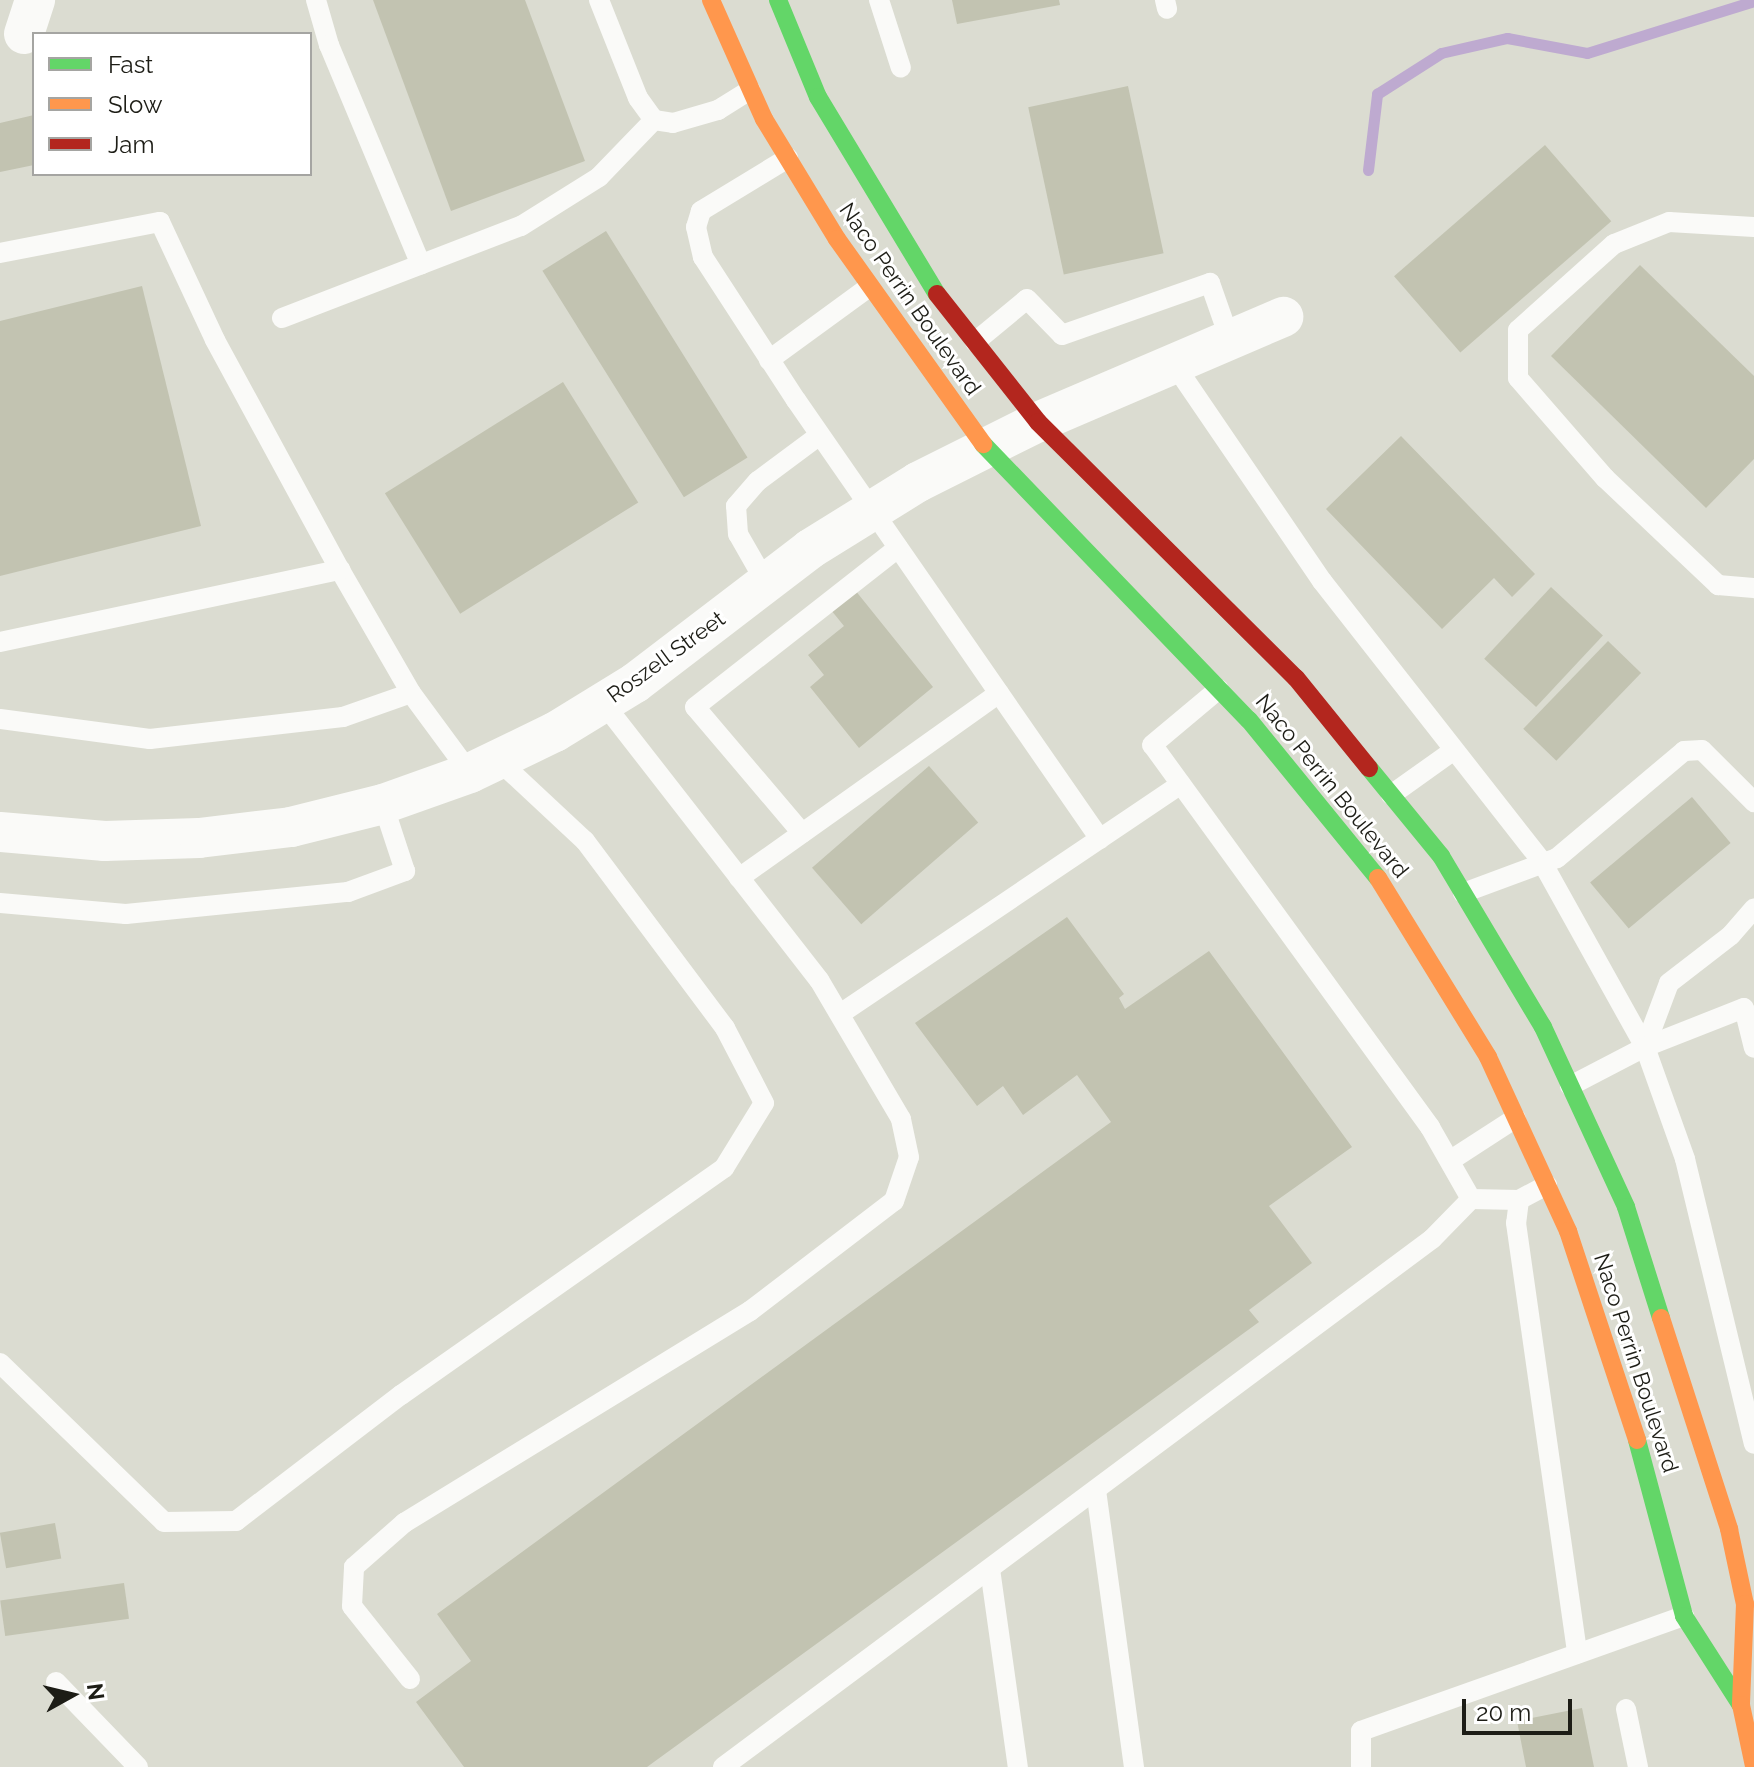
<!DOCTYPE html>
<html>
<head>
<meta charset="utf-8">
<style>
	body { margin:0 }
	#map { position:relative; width:1754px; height:1767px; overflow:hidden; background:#dbdcd1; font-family:Raleway,sans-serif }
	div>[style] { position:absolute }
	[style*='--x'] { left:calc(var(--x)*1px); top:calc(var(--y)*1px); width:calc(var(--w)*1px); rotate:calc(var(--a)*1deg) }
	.stream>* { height:11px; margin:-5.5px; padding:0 5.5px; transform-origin:5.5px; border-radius:5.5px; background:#beaad0 }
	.building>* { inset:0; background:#c2c3b1; transform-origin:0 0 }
	.lane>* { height:20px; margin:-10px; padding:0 10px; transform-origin:10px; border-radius:10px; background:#fafaf8 }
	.street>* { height:40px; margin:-20px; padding:0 20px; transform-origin:20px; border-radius:20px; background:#fafaf8 }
	.fast>* { height:18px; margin:-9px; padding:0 9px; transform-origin:9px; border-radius:9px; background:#63d668 }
	.slow>* { height:18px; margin:-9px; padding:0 9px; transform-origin:9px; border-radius:9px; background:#ff974d }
	.jam>* { height:18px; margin:-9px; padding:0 9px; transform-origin:9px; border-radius:9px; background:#b3261e }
	span { translate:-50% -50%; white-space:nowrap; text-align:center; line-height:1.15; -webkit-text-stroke:6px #fff; paint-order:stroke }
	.street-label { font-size:22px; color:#1d1d16 }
	.legend { position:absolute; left:32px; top:32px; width:280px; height:144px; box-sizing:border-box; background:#fff; border:2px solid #a5a5a2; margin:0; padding:10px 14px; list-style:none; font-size:24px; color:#1d1d16 }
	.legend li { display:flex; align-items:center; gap:16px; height:40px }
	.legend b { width:40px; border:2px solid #a5a5a2 }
	.north { position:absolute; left:32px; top:1655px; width:80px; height:80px; -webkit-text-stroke:6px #fff; paint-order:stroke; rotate:82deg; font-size:22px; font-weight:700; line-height:32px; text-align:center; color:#1d1d16 }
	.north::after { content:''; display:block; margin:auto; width:28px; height:36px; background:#1d1d16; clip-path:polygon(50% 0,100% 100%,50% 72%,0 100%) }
	.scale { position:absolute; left:1462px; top:1699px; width:110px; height:36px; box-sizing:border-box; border:4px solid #1d1d16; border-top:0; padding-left:10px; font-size:24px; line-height:28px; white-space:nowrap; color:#1d1d16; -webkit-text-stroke:6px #fff; paint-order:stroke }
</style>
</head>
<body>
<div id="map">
	<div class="stream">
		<div style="--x:1368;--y:170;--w:77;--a:-83.2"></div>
		<div style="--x:1377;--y:94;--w:76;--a:-32.6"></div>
		<div style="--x:1441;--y:53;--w:68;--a:-12.8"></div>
		<div style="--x:1507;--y:38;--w:81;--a:10.6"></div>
		<div style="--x:1587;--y:53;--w:175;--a:-17.3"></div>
	</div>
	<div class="building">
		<div style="clip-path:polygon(373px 0,525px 0,585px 161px,451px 211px)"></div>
		<div style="clip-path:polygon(952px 0,1059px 0,1060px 5px,957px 24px)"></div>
		<div style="left:1128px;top:86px;width:171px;height:102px;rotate:78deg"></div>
		<div style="clip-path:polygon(34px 115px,34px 165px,0 172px,0 123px)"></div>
		<div style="left:1545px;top:145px;width:101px;height:200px;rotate:49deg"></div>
		<div style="left:606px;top:231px;width:267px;height:75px;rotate:58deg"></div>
		<div style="clip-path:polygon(1640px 265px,1754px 376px,1754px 459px,1706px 508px,1551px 356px)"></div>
		<div style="clip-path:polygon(142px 286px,201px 526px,0 576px,0 321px)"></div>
		<div style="left:563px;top:382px;width:142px;height:210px;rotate:58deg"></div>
		<div style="clip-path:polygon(1401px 436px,1535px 574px,1512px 597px,1494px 578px,1442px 629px,1326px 509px)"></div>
		<div style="left:1551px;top:587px;width:71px;height:98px;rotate:43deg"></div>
		<div style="clip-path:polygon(855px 590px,933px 687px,859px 748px,810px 687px,824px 675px,808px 655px,844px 626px,831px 610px)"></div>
		<div style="left:1608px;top:641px;width:46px;height:122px;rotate:44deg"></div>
		<div style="left:929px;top:766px;width:75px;height:155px;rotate:49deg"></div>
		<div style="left:1692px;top:797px;width:60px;height:133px;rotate:50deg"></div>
		<div style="clip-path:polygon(1067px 917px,1124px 994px,1119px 998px,1125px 1009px,1209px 951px,1352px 1147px,1269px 1206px,1312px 1263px,1249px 1310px,1259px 1322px,647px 1767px,464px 1767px,416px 1702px,471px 1661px,437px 1614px,1111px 1122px,1077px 1075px,1023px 1115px,1003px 1086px,977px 1106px,915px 1023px)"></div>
		<div style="left:55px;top:1523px;width:36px;height:56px;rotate:80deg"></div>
		<div style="left:124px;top:1583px;width:36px;height:125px;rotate:82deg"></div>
		<div style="clip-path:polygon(1582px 1708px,1594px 1767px,1526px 1767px,1517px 1721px)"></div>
	</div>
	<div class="lane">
		<div style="--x:316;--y:0;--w:47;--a:73.9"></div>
		<div style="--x:329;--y:45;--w:238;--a:67.3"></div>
		<div style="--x:599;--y:0;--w:105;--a:68.3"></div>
		<div style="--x:638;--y:98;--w:27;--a:54"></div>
		<div style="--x:654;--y:120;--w:19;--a:9"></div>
		<div style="--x:673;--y:123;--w:47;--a:-16.1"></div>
		<div style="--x:718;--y:110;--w:38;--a:-32"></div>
		<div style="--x:879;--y:0;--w:71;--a:72.1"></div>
		<div style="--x:1165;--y:0;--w:9;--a:77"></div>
		<div style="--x:788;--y:158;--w:102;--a:148.7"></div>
		<div style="--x:701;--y:211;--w:17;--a:107"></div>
		<div style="--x:696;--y:227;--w:31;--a:77"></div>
		<div style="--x:703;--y:257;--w:171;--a:57"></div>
		<div style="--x:796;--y:400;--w:534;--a:55.3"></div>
		<div style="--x:1754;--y:227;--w:85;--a:-176.6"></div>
		<div style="--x:1669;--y:222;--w:59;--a:158.2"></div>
		<div style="--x:1614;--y:244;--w:129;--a:138.1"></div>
		<div style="--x:1518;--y:330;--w:48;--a:90"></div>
		<div style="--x:1518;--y:378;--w:133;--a:49"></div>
		<div style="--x:1605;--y:478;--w:156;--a:43.4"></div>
		<div style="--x:1718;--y:585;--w:36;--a:5"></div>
		<div style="--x:0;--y:253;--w:163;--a:-11"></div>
		<div style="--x:160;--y:222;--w:130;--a:65"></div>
		<div style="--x:215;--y:340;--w:262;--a:61.5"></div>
		<div style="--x:340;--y:570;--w:142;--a:60"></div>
		<div style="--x:411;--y:693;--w:99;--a:53.6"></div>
		<div style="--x:282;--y:318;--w:256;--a:-21.1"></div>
		<div style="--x:521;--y:226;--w:92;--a:-32.1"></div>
		<div style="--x:599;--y:177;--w:79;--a:-46"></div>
		<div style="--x:975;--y:342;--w:67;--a:-39.6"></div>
		<div style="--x:1027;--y:299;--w:50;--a:45.8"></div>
		<div style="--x:1062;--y:335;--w:157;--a:-19.4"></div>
		<div style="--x:1210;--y:283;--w:60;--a:70.7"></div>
		<div style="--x:769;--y:360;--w:124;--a:-36.1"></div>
		<div style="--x:1174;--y:364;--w:263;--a:55.7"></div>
		<div style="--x:1322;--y:581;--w:357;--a:51.9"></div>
		<div style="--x:1542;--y:862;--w:212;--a:60.9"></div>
		<div style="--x:1645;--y:1047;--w:119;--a:70.3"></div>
		<div style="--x:1685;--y:1159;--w:293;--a:76.4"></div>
		<div style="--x:766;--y:583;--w:56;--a:-119.7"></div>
		<div style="--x:738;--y:534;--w:28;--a:-94"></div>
		<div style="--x:736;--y:506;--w:33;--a:-49"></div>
		<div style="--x:758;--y:481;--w:77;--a:-36.6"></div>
		<div style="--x:0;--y:642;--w:348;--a:-12"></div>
		<div style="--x:0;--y:719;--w:151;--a:7.6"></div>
		<div style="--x:150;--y:739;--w:194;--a:-6.5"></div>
		<div style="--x:343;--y:717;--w:72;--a:-19.4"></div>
		<div style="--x:1391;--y:795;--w:77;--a:-35.5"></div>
		<div style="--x:802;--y:833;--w:165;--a:-130.3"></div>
		<div style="--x:695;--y:707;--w:258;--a:-38.1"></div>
		<div style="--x:739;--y:878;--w:319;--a:-35.4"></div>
		<div style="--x:1463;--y:893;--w:100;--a:-20.4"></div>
		<div style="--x:1557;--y:858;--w:166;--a:-40.1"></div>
		<div style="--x:1684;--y:751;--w:18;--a:-3"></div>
		<div style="--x:1702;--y:750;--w:74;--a:45"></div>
		<div style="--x:0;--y:903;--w:126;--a:5"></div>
		<div style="--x:126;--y:914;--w:223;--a:-5.7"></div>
		<div style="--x:348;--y:892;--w:61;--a:-20.2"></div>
		<div style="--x:405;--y:871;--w:71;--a:-108.2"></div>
		<div style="--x:840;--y:1014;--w:411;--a:-34"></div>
		<div style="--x:1645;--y:1047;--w:68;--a:-69.4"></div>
		<div style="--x:1669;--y:983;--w:78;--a:-37.7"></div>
		<div style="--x:1731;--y:935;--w:35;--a:-49"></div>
		<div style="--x:1570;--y:1086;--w:85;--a:-27.5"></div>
		<div style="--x:1645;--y:1047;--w:106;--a:-21.5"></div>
		<div style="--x:1744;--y:1008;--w:41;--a:76"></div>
		<div style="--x:1451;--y:1160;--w:77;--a:-32.9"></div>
		<div style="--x:1547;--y:1185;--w:32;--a:152"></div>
		<div style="--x:1519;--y:1200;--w:23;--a:97"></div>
		<div style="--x:1516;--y:1223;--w:435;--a:81.9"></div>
		<div style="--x:1471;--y:1199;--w:48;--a:1.2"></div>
		<div style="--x:0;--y:1363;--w:228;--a:44.1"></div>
		<div style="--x:164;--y:1522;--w:72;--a:-0.8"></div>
		<div style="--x:236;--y:1521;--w:208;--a:-37.4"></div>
		<div style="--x:401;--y:1395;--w:395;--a:-35.1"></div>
		<div style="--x:724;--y:1168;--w:76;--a:-58.4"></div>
		<div style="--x:764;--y:1103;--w:85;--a:-117.5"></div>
		<div style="--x:725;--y:1028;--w:234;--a:-126.8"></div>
		<div style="--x:585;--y:841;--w:119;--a:-137"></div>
		<div style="--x:1096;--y:1490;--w:280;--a:82.2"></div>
		<div style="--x:990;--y:1569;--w:200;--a:82"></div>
		<div style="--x:410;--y:1679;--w:93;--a:-128.5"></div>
		<div style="--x:352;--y:1606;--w:39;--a:-87"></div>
		<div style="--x:354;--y:1567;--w:67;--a:-41.3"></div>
		<div style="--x:404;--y:1523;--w:406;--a:-31.5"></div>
		<div style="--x:750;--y:1311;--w:181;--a:-37.4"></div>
		<div style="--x:894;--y:1201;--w:46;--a:-71.2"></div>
		<div style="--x:909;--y:1157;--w:39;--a:-102"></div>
		<div style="--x:901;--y:1119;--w:161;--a:-120.5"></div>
		<div style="--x:819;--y:980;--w:351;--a:-127.9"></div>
		<div style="--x:56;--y:1682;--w:118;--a:46"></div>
		<div style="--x:1626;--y:1709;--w:59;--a:78.3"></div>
		<div style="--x:723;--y:1767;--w:884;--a:-36.68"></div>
		<div style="--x:1432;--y:1239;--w:56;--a:-45.7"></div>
		<div style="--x:1471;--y:1199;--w:83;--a:-119.7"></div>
		<div style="--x:1430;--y:1127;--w:472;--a:-126"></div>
		<div style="--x:1152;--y:745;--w:87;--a:-39.9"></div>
		<div style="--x:1361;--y:1767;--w:36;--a:-90"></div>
		<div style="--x:1361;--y:1731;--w:343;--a:-19.6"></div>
	</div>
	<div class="street">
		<div style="--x:24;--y:34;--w:36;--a:-72"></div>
		<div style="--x:0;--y:832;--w:105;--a:4.9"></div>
		<div style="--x:105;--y:841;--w:94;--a:-1.8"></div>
		<div style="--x:199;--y:838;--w:93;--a:-6.8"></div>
		<div style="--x:291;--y:827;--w:95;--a:-14"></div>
		<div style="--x:383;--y:804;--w:92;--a:-19.6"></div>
		<div style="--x:470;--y:773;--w:94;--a:-25.8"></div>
		<div style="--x:555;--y:732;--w:94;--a:-31.5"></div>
		<div style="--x:635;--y:683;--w:220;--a:-37.4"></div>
		<div style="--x:810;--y:549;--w:127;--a:-31.8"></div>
		<div style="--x:918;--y:482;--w:134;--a:-26.6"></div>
		<div style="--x:1038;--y:422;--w:267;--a:-23.2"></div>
	</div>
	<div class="fast">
		<div style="--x:778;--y:0;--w:105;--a:67.6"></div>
		<div style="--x:818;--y:97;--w:230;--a:58.9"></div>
		<div style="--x:983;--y:444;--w:383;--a:46.1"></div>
		<div style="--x:1249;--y:720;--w:204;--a:50.8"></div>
		<div style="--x:1369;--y:768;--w:114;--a:50.7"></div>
		<div style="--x:1441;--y:856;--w:199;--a:59.2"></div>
		<div style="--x:1543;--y:1027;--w:198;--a:65.2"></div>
		<div style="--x:1626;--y:1207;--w:116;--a:72.5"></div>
		<div style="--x:1637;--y:1440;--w:182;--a:75"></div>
		<div style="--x:1684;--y:1616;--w:106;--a:57.4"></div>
	</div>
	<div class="slow">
		<div style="--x:711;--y:0;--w:130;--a:66"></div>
		<div style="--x:764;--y:119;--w:140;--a:58.7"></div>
		<div style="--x:837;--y:239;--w:252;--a:54.5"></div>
		<div style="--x:1378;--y:878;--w:210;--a:58.4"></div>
		<div style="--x:1488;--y:1057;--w:192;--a:65.3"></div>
		<div style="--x:1568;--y:1231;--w:220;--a:71.7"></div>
		<div style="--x:1661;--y:1318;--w:222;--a:72.1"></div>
		<div style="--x:1729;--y:1529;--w:77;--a:78"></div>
		<div style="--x:1745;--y:1604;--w:101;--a:92.3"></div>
		<div style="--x:1741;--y:1705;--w:62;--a:78"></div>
	</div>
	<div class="jam">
		<div style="--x:937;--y:294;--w:163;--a:51.7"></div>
		<div style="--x:1038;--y:422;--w:363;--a:44.8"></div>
		<div style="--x:1296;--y:678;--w:116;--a:51"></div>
	</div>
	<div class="street-label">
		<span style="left:910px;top:299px;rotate:55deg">Naco Perrin Boulevard</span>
		<span style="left:666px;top:657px;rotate:-36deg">Roszell Street</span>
		<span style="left:1332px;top:786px;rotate:51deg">Naco Perrin Boulevard</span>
		<span style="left:1636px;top:1363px;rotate:72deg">Naco Perrin Boulevard</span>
	</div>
	<ul class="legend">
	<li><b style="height:10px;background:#63d668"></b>Fast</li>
	<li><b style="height:10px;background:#ff974d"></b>Slow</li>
	<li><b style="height:10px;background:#b3261e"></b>Jam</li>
	</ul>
	<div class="north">N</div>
	<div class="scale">20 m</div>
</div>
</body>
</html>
